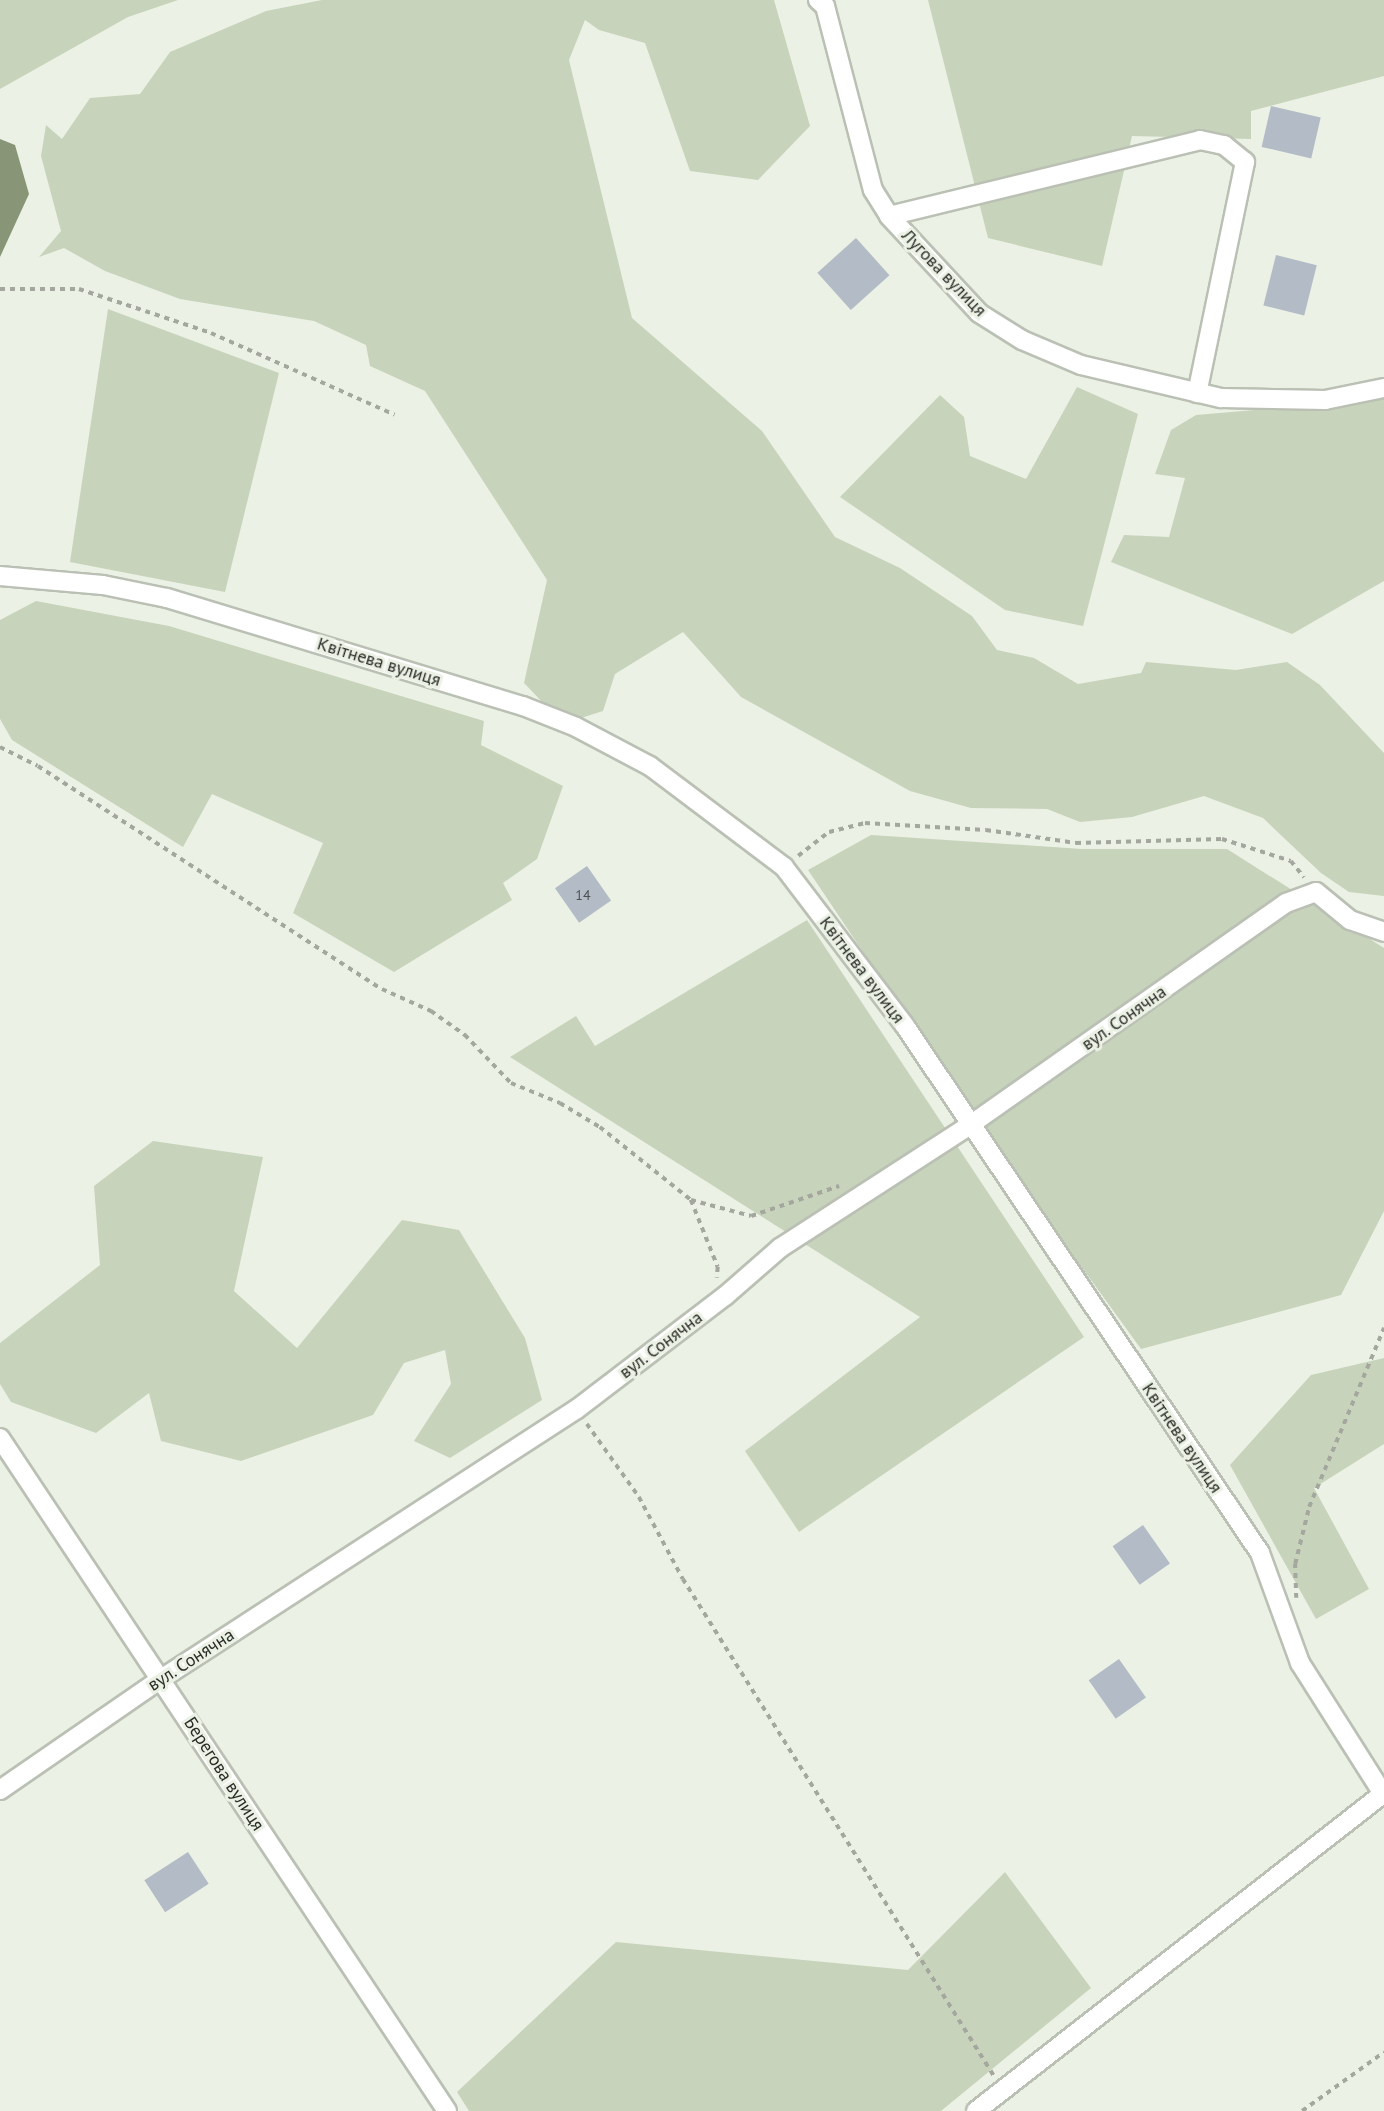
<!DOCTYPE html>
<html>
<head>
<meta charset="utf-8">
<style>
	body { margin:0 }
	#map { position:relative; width:1384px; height:2111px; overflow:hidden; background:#ebf1e4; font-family:"PT Sans",sans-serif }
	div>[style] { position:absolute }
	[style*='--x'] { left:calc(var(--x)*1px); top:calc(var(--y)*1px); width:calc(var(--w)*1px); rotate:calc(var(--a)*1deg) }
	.green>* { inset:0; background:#c8d3bb }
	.water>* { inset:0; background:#889677 }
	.building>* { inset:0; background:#b3bbc6; transform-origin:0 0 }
	.path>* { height:3.5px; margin-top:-1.75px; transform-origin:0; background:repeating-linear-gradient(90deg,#a3a79e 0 5px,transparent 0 10px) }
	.roads { filter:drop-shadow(2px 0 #bac0b4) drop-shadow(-2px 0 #bac0b4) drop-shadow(0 2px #bac0b4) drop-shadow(0 -2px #bac0b4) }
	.street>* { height:18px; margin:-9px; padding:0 9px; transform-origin:9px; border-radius:9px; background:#fff }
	span { translate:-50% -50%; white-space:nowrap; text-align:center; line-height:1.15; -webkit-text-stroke:6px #ebf1e4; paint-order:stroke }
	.number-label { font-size:14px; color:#4c5050 }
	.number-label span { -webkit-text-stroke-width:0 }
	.street-label { font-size:18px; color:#2a2c28 }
</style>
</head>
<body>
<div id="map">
	<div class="green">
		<div style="clip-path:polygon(0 0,178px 0,128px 17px,0 89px)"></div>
		<div style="clip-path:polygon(322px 0,774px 0,810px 126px,758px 180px,690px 171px,645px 43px,599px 30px,585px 20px,569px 60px,632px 318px,762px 431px,835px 537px,900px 568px,972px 616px,997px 650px,1034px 658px,1078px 684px,1141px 673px,1146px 662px,1236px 670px,1287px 662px,1320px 685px,1384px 753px,1384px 896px,1349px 892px,1321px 873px,1263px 818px,1204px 796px,1132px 817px,1080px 822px,1047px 809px,971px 808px,910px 791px,741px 697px,683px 632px,615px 674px,603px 711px,581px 718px,546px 706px,524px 683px,547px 580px,425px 391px,370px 366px,366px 345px,314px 321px,180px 299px,105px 271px,64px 248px,39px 257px,61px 231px,41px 156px,46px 125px,62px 139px,90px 98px,140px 94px,170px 52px,266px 11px)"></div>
		<div style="clip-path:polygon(928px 0,1384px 0,1384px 76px,1251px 111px,1251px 139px,1132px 136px,1102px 266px,988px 238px)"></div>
		<div style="clip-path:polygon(108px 309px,279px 373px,225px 592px,70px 562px)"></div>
		<div style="clip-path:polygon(1077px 387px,1138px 414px,1083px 626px,1005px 610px,840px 497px,940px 395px,964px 417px,970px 456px,1026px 479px)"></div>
		<div style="clip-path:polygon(1384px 399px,1384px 581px,1292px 634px,1111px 562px,1124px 535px,1169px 537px,1185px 478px,1155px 474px,1171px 430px,1196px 415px)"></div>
		<div style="clip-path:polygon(36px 601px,169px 626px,484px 721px,481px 745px,563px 786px,537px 859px,503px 883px,512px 900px,394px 972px,293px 913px,323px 843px,212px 794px,183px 847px,12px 740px,0 719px,0 620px)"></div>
		<div style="clip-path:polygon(871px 835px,1082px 849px,1227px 849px,1384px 948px,1384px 1211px,1341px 1295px,1141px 1349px,988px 1138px,808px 870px)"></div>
		<div style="clip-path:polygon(807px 920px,1084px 1337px,799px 1532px,745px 1451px,920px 1317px,510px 1057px,576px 1016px,595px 1046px)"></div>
		<div style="clip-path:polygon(153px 1141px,263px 1157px,234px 1291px,297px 1348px,402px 1220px,459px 1230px,525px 1338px,542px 1400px,450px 1458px,414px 1441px,451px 1384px,445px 1350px,404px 1363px,373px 1415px,241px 1461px,161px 1441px,149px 1393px,96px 1433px,11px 1402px,0 1384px,0 1343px,100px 1265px,94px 1186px)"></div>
		<div style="clip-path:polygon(1384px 1358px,1384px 1444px,1314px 1488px,1369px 1589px,1316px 1619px,1230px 1465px,1311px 1375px)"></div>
		<div style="clip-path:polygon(1005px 1872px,1091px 1988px,941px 2111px,469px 2111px,457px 2092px,616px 1942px,908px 1970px)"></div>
	</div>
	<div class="water">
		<div style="clip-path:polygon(0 139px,15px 145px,29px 194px,0 257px)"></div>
	</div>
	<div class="building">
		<div style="left:1271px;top:106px;width:51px;height:42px;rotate:13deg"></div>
		<div style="left:856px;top:238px;width:50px;height:52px;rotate:48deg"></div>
		<div style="left:1276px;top:255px;width:42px;height:52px;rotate:14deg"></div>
		<div style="left:587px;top:866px;width:42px;height:39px;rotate:55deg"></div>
		<div style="left:1143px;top:1525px;width:47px;height:37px;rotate:55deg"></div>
		<div style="left:1119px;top:1659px;width:47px;height:37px;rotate:55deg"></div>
		<div style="left:188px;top:1852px;width:38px;height:52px;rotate:57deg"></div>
	</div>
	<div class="path">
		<div style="--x:0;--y:289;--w:79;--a:0"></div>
		<div style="--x:79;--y:289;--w:139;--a:18.4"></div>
		<div style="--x:211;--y:333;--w:201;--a:24"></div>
		<div style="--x:0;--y:747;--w:42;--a:26.6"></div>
		<div style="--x:38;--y:766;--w:410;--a:33"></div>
		<div style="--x:382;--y:989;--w:54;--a:24.2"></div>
		<div style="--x:431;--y:1011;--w:42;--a:35.2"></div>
		<div style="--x:465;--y:1035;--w:66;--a:46.2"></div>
		<div style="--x:511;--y:1083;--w:53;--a:22.2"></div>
		<div style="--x:560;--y:1103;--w:47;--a:31"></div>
		<div style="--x:600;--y:1127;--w:117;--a:38.7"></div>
		<div style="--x:691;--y:1200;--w:72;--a:68.1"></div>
		<div style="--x:718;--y:1267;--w:11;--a:95"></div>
		<div style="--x:798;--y:856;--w:39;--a:-38"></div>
		<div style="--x:829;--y:832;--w:37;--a:-14"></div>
		<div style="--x:865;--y:823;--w:121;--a:3.3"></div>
		<div style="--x:986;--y:830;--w:91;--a:8.2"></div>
		<div style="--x:1076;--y:843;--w:146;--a:-1.6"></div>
		<div style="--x:1222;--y:839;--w:72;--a:17.7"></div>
		<div style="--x:1291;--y:861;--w:21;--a:51"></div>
		<div style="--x:691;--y:1200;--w:62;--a:14.9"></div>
		<div style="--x:751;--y:1216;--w:93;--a:-18.8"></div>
		<div style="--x:587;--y:1424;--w:90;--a:54.5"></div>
		<div style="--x:639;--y:1497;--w:93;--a:61.8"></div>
		<div style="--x:683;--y:1579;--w:586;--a:57.96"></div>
		<div style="--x:1296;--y:1598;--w:34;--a:-92"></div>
		<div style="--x:1295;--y:1564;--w:59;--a:-76.2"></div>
		<div style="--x:1309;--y:1507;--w:194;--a:-67.3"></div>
		<div style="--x:1302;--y:2111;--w:101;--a:-35.7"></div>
	</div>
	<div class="roads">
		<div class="street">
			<div style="--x:818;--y:0;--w:9;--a:41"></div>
			<div style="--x:825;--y:6;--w:190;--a:75.4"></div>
			<div style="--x:873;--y:190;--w:31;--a:58"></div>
			<div style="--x:889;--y:216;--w:132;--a:47.1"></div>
			<div style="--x:979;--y:313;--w:51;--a:32.1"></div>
			<div style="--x:1022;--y:340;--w:64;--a:23"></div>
			<div style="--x:1081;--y:365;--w:144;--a:13.3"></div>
			<div style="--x:1221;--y:398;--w:104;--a:1.1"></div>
			<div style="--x:1325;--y:400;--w:60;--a:-11.5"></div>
			<div style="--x:889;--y:216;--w:320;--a:-13.7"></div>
			<div style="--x:1200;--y:140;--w:25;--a:12"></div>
			<div style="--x:1224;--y:145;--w:27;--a:39"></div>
			<div style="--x:1245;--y:162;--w:236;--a:101.7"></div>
			<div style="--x:0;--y:576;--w:103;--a:5"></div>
			<div style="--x:103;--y:585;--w:65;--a:11.5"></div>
			<div style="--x:167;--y:598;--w:372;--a:16.9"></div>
			<div style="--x:523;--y:706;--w:57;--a:21.6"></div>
			<div style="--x:576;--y:727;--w:84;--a:27.8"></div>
			<div style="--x:650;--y:766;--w:168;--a:37"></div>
			<div style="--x:784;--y:867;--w:200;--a:52.7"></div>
			<div style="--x:905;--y:1026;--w:635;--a:56.03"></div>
			<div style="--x:1260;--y:1553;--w:117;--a:70"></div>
			<div style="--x:1300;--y:1663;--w:155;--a:57.6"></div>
			<div style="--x:0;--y:1438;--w:808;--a:56.41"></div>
			<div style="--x:0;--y:1790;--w:196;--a:-34.6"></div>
			<div style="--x:161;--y:1679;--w:496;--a:-33"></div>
			<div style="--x:577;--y:1409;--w:186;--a:-37.4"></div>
			<div style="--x:725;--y:1296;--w:73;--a:-41.1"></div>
			<div style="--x:780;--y:1248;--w:226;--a:-32.9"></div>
			<div style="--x:970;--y:1125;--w:386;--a:-35.1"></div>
			<div style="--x:1286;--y:903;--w:32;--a:-20"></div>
			<div style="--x:1316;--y:892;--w:44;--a:39.5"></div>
			<div style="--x:1350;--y:920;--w:36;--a:19"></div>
			<div style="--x:976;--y:2111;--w:517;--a:-37.93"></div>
		</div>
	</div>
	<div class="number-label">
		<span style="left:583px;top:895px">14</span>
	</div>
	<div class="street-label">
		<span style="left:944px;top:273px;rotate:46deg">Лугова вулиця</span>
		<span style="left:379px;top:662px;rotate:17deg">Квітнева вулиця</span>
		<span style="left:862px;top:970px;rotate:53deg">Квітнева вулиця</span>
		<span style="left:1124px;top:1018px;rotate:-35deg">вул. Сонячна</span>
		<span style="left:661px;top:1345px;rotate:-37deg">вул. Сонячна</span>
		<span style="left:1182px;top:1438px;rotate:56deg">Квітнева вулиця</span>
		<span style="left:191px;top:1660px;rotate:-33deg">вул. Сонячна</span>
		<span style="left:224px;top:1774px;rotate:57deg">Берегова вулиця</span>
	</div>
</div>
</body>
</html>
